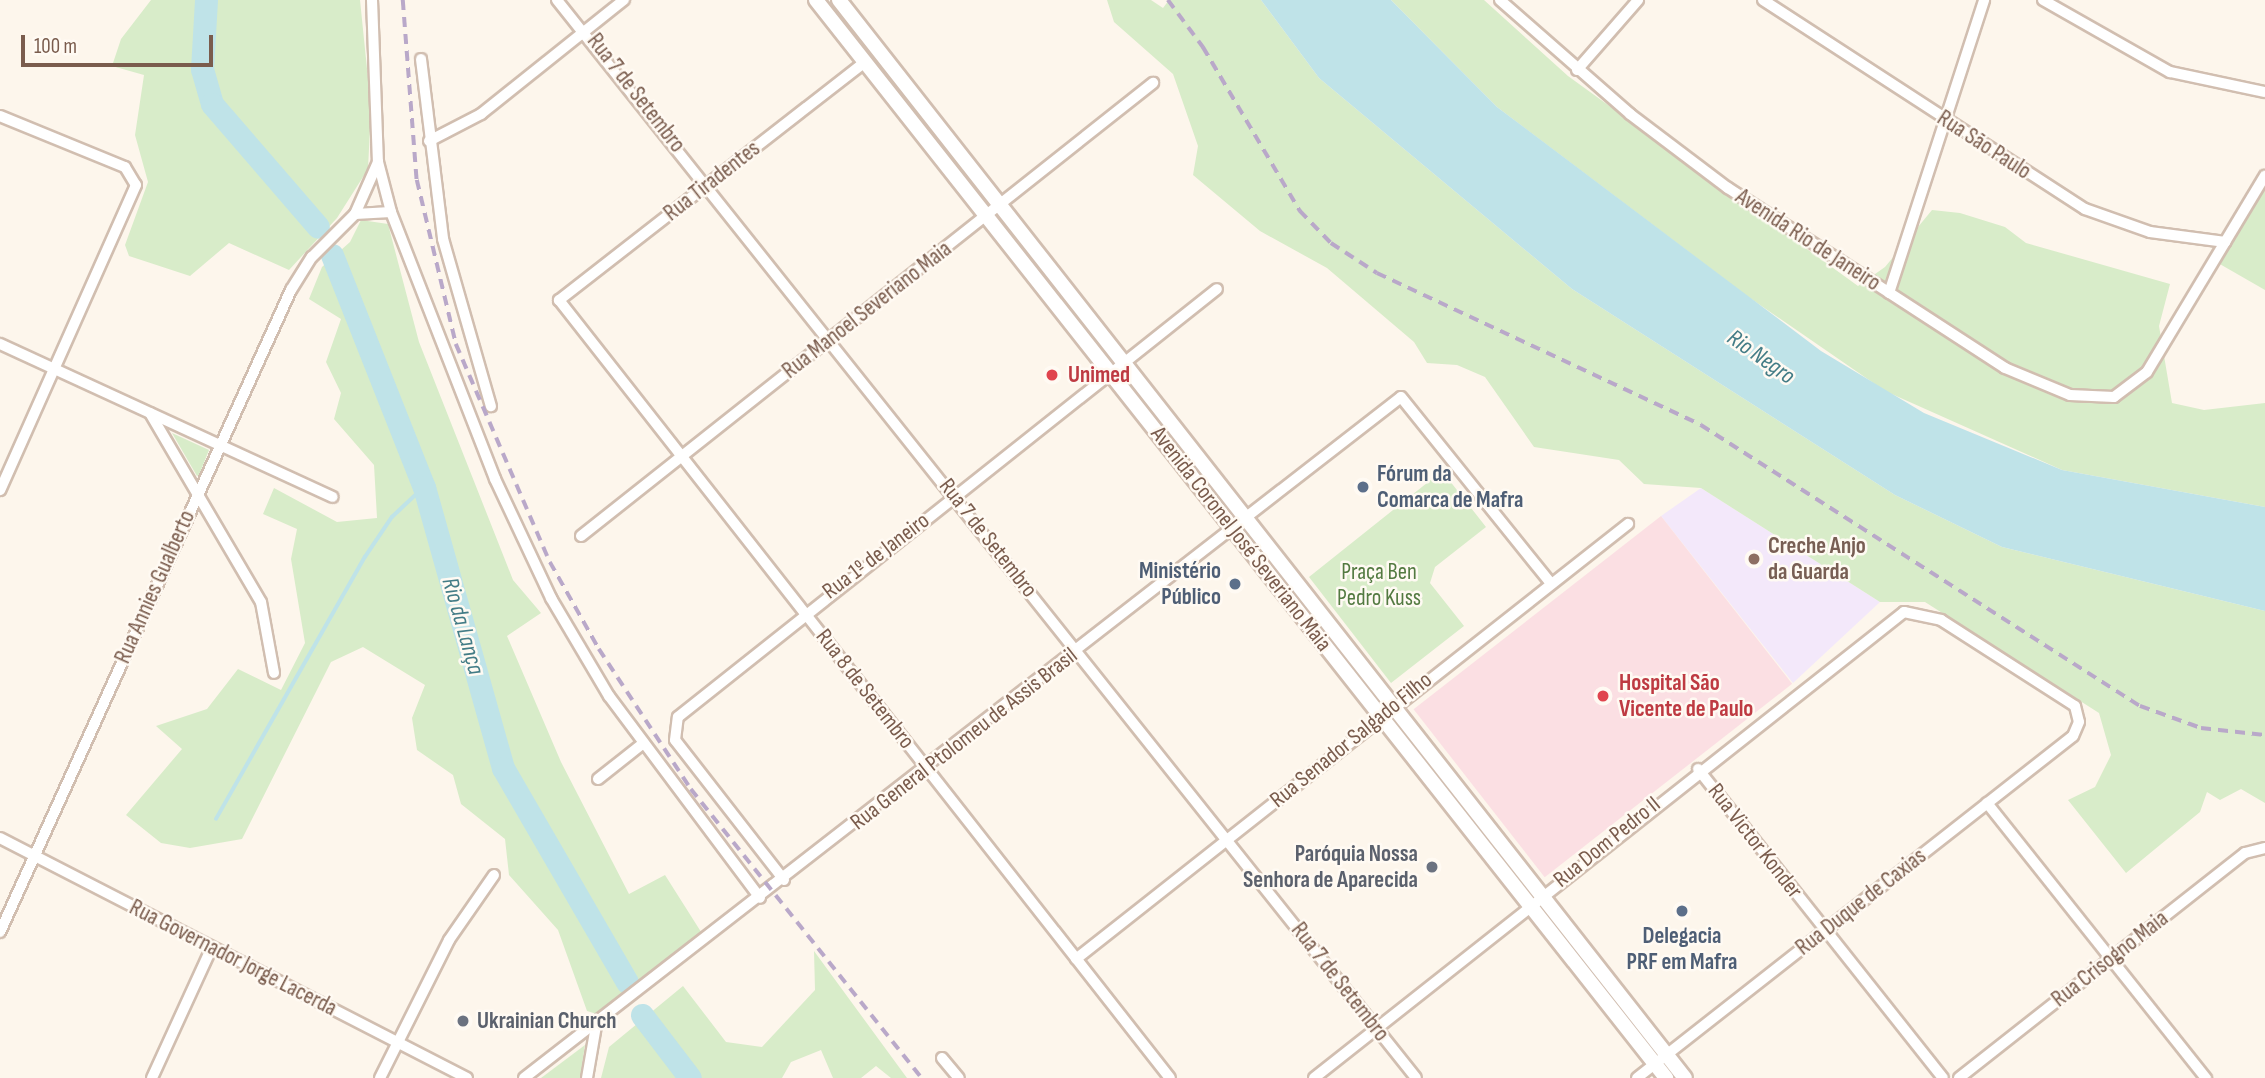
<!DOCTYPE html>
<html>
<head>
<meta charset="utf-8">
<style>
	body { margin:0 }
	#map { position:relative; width:2265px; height:1078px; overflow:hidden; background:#fdf6ec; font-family:"Sofia Sans Condensed",sans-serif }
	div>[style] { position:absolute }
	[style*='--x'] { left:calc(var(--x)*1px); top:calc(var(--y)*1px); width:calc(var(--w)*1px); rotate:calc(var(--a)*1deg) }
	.education>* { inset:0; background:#f3e8fa }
	.medical>* { inset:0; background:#fbdfe3; transform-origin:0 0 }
	.green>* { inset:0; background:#d8ecc9 }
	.water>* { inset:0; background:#bfe3e8 }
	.stream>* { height:3.5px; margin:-1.75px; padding:0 1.75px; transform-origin:1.75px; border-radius:1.75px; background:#bfe3e8 }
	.river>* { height:23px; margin:-11.5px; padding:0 11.5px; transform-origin:11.5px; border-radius:11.5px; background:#bfe3e8 }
	.roads { filter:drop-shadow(2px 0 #d1beb0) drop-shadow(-2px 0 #d1beb0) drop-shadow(0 2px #d1beb0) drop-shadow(0 -2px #d1beb0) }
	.minor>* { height:10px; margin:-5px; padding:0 5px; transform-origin:5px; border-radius:5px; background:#fff }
	.secondary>* { height:14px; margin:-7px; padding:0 7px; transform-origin:7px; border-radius:7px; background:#fff }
	.rail>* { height:3.5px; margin-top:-1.75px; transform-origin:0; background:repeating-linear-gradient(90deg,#b9a8c9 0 10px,transparent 0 17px) }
	.dots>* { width:19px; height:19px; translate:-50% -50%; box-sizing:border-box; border:4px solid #fffaf3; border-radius:50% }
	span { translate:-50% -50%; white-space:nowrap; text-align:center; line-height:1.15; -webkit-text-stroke:5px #fffaf3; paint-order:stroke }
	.street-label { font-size:23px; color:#7a5c4d }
	.health-label { font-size:23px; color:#be3a42; font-weight:700 }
	.left { translate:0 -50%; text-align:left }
	.service-label { font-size:23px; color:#4e5e75; font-weight:700 }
	.right { translate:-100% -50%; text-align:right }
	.education-label { font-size:23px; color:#785e54; font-weight:700 }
	.park-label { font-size:23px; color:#537a41 }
	.worship-label { font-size:23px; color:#5b616d; font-weight:700 }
	.water-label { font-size:24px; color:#437c86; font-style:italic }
	.scale { position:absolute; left:21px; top:35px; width:192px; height:32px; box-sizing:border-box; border:4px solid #7a5c4d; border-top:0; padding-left:9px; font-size:21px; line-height:24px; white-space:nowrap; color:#7a5c4d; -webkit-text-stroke:5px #fffaf3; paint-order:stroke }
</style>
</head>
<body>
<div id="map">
	<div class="education">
		<div style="clip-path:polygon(1701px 488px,1880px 602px,1793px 683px,1661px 516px)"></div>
	</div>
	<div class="medical">
		<div style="left:1661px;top:516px;width:213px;height:314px;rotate:52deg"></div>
	</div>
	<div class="green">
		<div style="clip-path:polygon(151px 0,360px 0,371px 108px,368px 169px,337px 218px,289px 270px,229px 243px,190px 276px,129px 256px,125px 245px,148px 182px,135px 135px,144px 75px,112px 66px,121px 39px)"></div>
		<div style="clip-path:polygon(1107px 0,1151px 0,1163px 8px,1169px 0,1261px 0,1319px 78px,1572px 289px,1895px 495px,2002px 547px,2265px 611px,2265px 803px,2241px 789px,2220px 800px,2207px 792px,2200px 812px,2126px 873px,2068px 800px,2095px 787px,2111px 755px,2099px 713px,1925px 602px,1880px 602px,1701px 488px,1644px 484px,1619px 460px,1534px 447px,1485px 377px,1457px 365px,1427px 363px,1414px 342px,1327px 268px,1260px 231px,1193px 175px,1198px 146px,1173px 74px,1114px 22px)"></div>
		<div style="clip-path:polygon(1391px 0,1484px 0,1568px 76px,1858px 286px,1885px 267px,1932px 210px,1960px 213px,2005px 227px,2026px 243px,2170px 284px,2159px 326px,2172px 403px,2204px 410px,2265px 403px,2265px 507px,2062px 470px,1885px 391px,1747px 296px,1497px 107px)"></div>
		<div style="clip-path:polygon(2265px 187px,2265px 290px,2218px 263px)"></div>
		<div style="clip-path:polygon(361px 220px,388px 224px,419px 342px,513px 580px,541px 613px,507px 636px,561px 762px,629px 894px,665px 875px,703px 935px,600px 1015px,587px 1011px,558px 930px,509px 875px,505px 839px,461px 804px,453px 775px,417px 750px,412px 718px,425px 685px,363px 647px,331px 662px,242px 839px,190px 848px,161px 843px,126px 815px,182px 749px,156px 726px,207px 709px,238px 669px,281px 690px,305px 643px,291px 559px,297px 529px,263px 514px,274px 488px,337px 522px,377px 518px,374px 465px,334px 419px,341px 393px,326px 362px,341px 319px,309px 299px,322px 267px,350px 242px)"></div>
		<div style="clip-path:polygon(172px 433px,209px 450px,199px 475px,197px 476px)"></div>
		<div style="clip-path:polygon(1442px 471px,1486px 527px,1435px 567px,1430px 583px,1464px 626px,1391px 683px,1309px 577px)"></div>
		<div style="clip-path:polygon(814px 951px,907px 1078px,891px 1078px,876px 1066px,861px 1078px,833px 1078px,821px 1050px,791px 1062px,782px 1078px,601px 1078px,609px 1047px,683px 986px,726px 1042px,762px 1047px,815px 990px)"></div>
		<div style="clip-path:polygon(585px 1045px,580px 1078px,541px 1078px)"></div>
	</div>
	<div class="water">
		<div style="clip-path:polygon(1261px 0,1391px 0,1497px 107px,1821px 351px,1924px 413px,2062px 470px,2265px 507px,2265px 611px,2002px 547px,1895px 495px,1572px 289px,1319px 78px)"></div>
	</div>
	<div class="stream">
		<div style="--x:216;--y:819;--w:301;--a:-60.4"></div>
		<div style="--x:365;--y:557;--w:48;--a:-56"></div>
		<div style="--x:392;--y:517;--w:44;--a:-43.2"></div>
	</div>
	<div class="river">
		<div style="--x:206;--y:0;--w:69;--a:93.3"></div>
		<div style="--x:202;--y:69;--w:36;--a:74"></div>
		<div style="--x:212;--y:104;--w:162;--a:49.2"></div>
		<div style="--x:332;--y:255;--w:250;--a:68.4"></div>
		<div style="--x:424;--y:487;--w:292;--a:74.3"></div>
		<div style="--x:503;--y:768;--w:247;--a:59.9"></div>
		<div style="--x:642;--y:1015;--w:79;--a:52.7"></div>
	</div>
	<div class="roads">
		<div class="minor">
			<div style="--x:372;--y:0;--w:162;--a:87.9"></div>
			<div style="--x:378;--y:162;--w:52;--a:75.4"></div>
			<div style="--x:391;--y:212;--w:287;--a:68.7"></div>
			<div style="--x:495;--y:479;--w:132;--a:64.8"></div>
			<div style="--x:551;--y:598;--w:114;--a:59.4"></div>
			<div style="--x:609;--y:696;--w:252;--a:53.2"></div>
			<div style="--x:557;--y:0;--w:1378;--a:51.45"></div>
			<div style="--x:1500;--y:0;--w:173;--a:41.2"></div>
			<div style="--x:1630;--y:114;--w:123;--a:37.1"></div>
			<div style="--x:1728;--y:188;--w:330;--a:33"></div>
			<div style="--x:2005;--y:368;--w:70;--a:22.6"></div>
			<div style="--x:2070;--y:395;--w:44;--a:2.6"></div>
			<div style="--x:2114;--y:397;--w:41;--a:-37.1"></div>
			<div style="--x:2147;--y:372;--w:229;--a:-59"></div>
			<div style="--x:1763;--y:0;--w:384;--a:33"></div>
			<div style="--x:2085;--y:209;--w:69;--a:19.5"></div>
			<div style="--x:2150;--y:232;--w:76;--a:7.6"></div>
			<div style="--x:2043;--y:0;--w:146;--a:29.6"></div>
			<div style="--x:2170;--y:72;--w:97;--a:11.9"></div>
			<div style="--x:421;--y:59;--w:181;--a:83"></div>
			<div style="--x:443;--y:239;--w:174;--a:74"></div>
			<div style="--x:865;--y:62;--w:388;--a:142.1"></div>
			<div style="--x:559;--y:300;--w:989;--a:51.86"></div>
			<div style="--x:1577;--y:70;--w:93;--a:-48.9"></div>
			<div style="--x:0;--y:116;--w:135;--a:22.2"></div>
			<div style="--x:125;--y:167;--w:21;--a:59"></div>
			<div style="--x:136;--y:185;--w:334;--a:114"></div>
			<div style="--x:429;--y:141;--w:59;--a:-27.4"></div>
			<div style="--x:481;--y:114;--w:183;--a:-38.6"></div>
			<div style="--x:355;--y:214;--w:36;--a:-3"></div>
			<div style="--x:1889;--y:293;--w:308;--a:-72"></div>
			<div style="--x:0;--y:344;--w:366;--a:24.7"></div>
			<div style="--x:150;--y:413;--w:219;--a:59.6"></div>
			<div style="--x:261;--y:602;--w:72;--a:79.6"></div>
			<div style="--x:581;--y:536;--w:730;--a:-38.38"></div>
			<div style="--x:1698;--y:769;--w:394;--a:51.6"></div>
			<div style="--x:598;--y:779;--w:55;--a:-38.3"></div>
			<div style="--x:1987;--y:803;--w:352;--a:51.5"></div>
			<div style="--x:0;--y:838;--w:525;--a:27.2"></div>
			<div style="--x:784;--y:880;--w:177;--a:-127.9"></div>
			<div style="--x:675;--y:740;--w:23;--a:-83"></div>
			<div style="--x:678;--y:717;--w:688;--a:-38.45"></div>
			<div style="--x:0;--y:932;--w:705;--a:-65.62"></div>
			<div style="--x:291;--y:290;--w:39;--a:-58"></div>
			<div style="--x:312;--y:257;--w:61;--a:-45"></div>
			<div style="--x:355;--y:214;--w:57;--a:-66.1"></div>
			<div style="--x:1076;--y:959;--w:703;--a:-38.24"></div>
			<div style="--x:942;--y:1058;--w:26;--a:50"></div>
			<div style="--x:152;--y:1078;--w:144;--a:-65.4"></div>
			<div style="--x:380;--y:1078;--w:154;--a:-63.4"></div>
			<div style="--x:449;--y:940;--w:79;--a:-55.3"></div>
			<div style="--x:524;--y:1078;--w:1110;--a:-37.83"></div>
			<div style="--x:1401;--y:397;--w:238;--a:51.2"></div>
			<div style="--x:587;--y:1078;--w:53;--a:-80.2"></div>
			<div style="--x:1314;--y:1078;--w:752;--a:-38.3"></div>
			<div style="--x:1904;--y:612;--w:38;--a:12"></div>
			<div style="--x:1941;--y:620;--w:159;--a:32.7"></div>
			<div style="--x:2075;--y:706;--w:16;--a:76"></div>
			<div style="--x:2079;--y:722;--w:15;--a:113"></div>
			<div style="--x:2073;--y:736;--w:554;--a:141.89"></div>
			<div style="--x:1959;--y:1078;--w:364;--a:-38.2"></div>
			<div style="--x:2245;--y:853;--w:21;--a:-14"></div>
		</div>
		<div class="secondary">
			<div style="--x:816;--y:0;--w:1373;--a:51.74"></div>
			<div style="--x:839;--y:0;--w:1370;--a:51.88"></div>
		</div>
	</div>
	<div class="rail">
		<div style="--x:403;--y:0;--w:181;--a:85.6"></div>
		<div style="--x:417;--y:180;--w:169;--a:76.6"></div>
		<div style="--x:456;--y:344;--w:237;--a:66.7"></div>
		<div style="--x:550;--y:562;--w:100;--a:60.6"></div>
		<div style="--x:599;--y:649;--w:168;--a:56.7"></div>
		<div style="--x:691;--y:789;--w:370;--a:51.4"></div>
		<div style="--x:1168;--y:0;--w:59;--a:53.3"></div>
		<div style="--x:1203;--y:47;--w:191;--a:59.4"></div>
		<div style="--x:1300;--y:211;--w:45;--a:45.9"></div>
		<div style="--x:1331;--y:243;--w:55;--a:33.1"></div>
		<div style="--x:1377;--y:273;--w:358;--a:25.1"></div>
		<div style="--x:1701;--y:425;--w:521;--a:32.62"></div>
		<div style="--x:2140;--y:706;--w:65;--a:19.8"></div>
		<div style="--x:2201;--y:728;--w:64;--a:6.2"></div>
	</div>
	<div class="dots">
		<div style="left:1052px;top:375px;background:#e0444e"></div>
		<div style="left:1363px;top:487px;background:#5c6f8a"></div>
		<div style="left:1754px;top:559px;background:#8d6e63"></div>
		<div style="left:1235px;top:584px;background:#5c6f8a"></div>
		<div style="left:1603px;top:696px;background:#e0444e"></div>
		<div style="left:1432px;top:867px;background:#6b7280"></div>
		<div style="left:1682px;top:911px;background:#5c6f8a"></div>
		<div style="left:463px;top:1021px;background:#6b7280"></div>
	</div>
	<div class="street-label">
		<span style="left:636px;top:93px;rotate:52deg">Rua 7 de Setembro</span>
		<span style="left:1984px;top:145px;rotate:33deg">Rua São Paulo</span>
		<span style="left:712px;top:181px;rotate:-38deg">Rua Tiradentes</span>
		<span style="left:1808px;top:240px;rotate:33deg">Avenida Rio de Janeiro</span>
		<span style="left:867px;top:310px;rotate:-38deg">Rua Manoel Severiano Maia</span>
		<span style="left:988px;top:538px;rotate:52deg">Rua 7 de Setembro</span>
		<span style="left:1241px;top:539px;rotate:52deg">Avenida Coronel José Severiano Maia</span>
		<span style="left:876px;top:556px;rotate:-37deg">Rua 1º de Janeiro</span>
		<span style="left:155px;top:587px;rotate:-66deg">Rua Annies Gualberto</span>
		<span style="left:865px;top:689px;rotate:52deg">Rua 8 de Setembro</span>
		<span style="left:964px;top:739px;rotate:-38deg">Rua General Ptolomeu de Assis Brasil</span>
		<span style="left:1351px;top:740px;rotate:-39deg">Rua Senador Salgado Filho</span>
		<span style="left:1755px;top:841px;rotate:52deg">Rua Victor Konder</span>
		<span style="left:1607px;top:842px;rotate:-39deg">Rua Dom Pedro II</span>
		<span style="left:1861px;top:902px;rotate:-38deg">Rua Duque de Caxias</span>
		<span style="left:233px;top:958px;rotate:27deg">Rua Governador Jorge Lacerda</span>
		<span style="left:2110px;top:959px;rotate:-38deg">Rua Crisogno Maia</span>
		<span style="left:1340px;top:982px;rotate:52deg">Rua 7 de Setembro</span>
	</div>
	<div class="health-label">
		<span class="left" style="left:1068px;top:375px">Unimed</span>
		<span class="left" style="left:1619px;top:696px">Hospital São<br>Vicente de Paulo</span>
	</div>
	<div class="service-label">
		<span class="left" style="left:1377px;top:487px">Fórum da<br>Comarca de Mafra</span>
		<span class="right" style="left:1221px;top:584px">Ministério<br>Público</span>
		<span style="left:1682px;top:949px">Delegacia<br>PRF em Mafra</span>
	</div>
	<div class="education-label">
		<span class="left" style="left:1768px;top:559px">Creche Anjo<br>da Guarda</span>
	</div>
	<div class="park-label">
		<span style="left:1379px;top:585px">Praça Ben<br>Pedro Kuss</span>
	</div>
	<div class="worship-label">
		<span class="right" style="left:1418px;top:867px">Paróquia Nossa<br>Senhora de Aparecida</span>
		<span class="left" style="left:477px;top:1021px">Ukrainian Church</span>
	</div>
	<div class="water-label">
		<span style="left:1761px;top:357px;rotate:35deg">Rio Negro</span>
		<span style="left:463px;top:626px;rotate:74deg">Rio da Lança</span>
	</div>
	<div class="scale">100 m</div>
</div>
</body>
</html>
